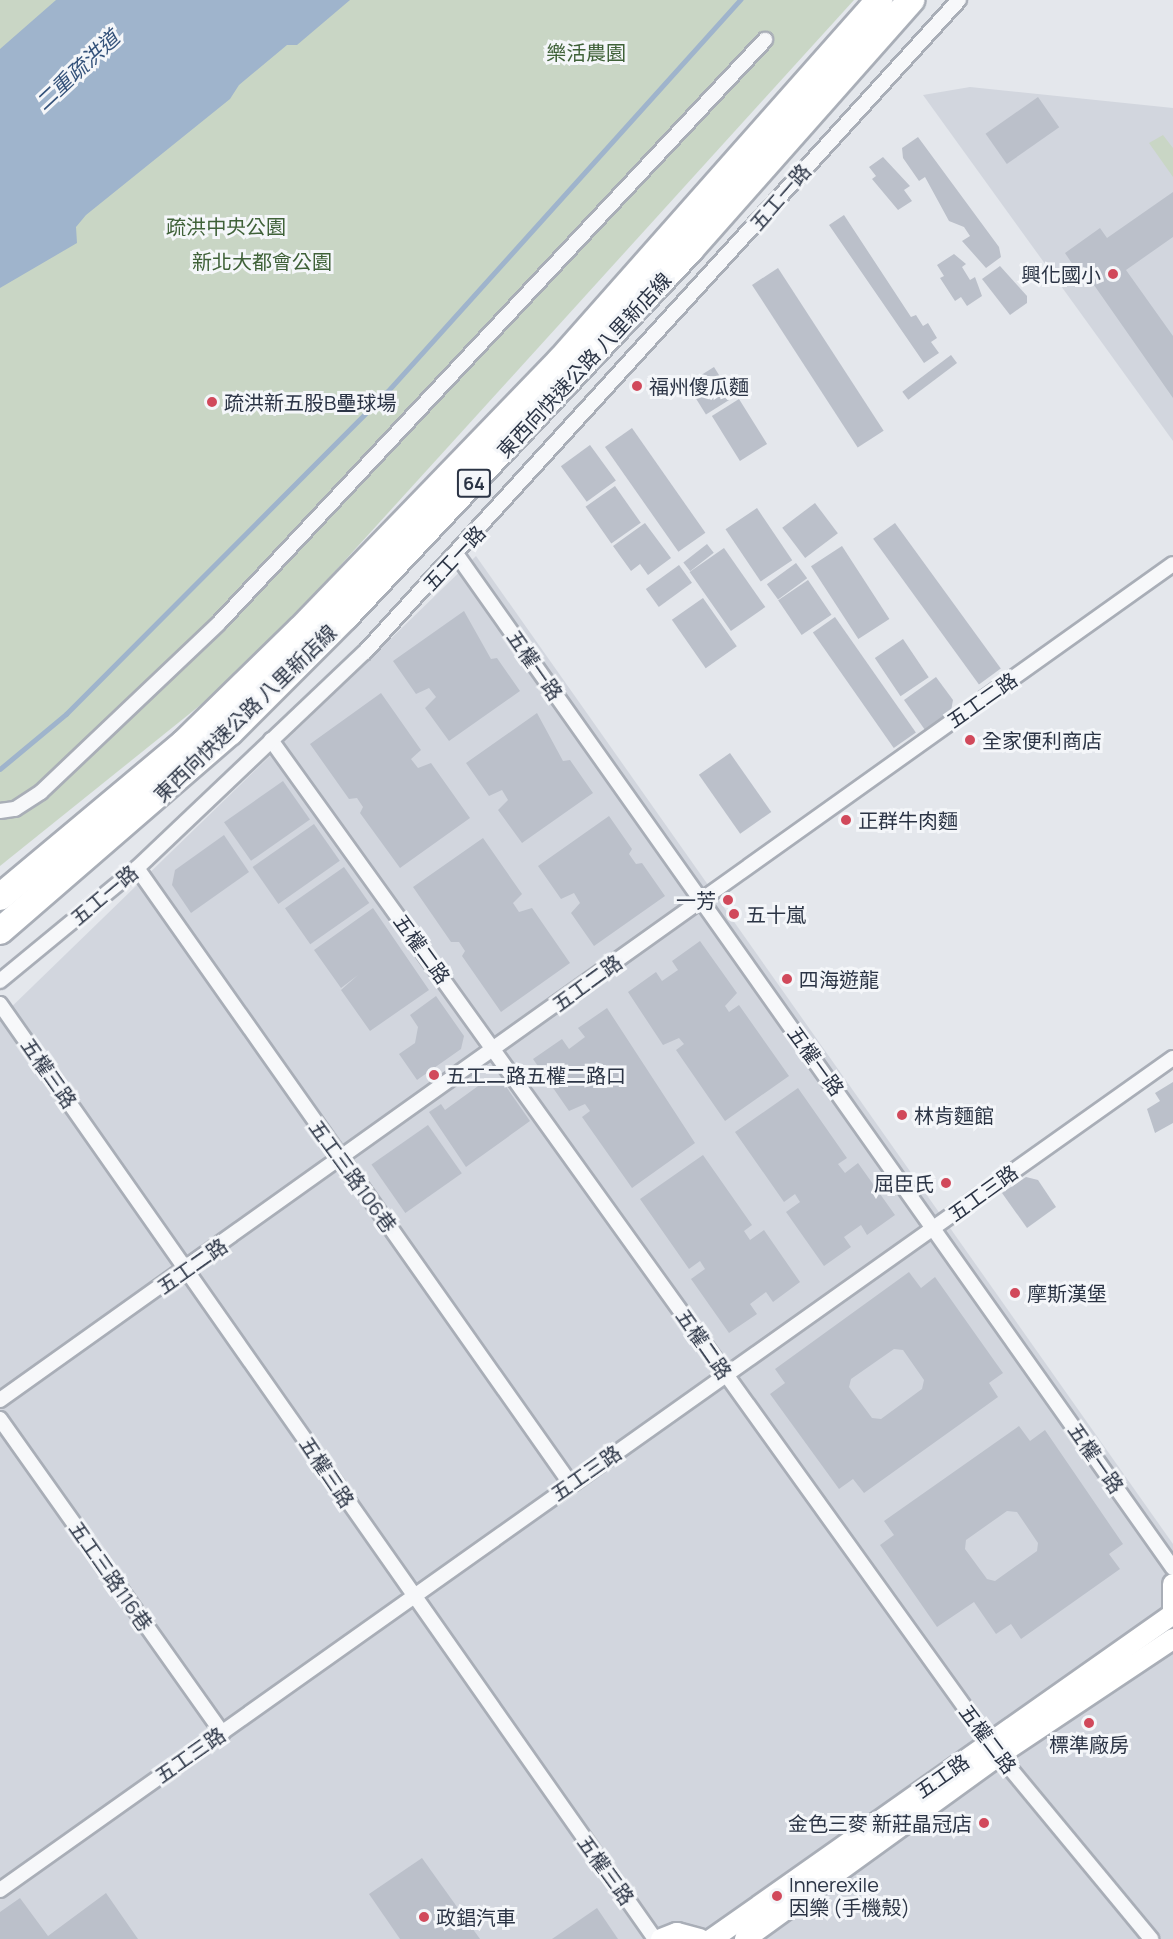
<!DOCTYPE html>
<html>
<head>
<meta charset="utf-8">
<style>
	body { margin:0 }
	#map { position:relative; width:1173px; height:1939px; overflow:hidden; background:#e4e7ec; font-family:Manrope,"Noto Sans TC",sans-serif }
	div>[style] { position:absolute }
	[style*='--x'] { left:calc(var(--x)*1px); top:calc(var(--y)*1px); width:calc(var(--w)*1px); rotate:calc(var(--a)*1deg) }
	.built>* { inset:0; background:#d2d6de }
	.green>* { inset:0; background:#c9d6c5 }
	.water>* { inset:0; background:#9fb4cc }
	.stream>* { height:4.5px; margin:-2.25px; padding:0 2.25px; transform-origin:2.25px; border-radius:2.25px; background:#9fb4cc }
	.building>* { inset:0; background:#bbc0ca; transform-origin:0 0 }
	.roads { filter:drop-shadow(2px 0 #a9aeb7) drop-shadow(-2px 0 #a9aeb7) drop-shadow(0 2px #a9aeb7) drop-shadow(0 -2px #a9aeb7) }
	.street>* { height:14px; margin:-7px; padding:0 7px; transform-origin:7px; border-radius:7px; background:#f7f8fa }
	.secondary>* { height:20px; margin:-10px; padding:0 10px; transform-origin:10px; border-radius:10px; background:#fff }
	.highway>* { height:26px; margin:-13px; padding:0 13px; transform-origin:13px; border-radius:13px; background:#fff }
	.dots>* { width:16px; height:16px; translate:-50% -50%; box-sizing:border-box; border:3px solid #f4f6f9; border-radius:50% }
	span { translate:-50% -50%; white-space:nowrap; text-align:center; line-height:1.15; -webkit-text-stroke:6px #f4f6f9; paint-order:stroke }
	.shield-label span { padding:2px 4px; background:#f4f6f9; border:2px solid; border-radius:4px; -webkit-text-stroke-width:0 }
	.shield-label { font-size:18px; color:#2b3445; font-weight:700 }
	.park-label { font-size:20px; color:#3f6138 }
	.street-label { font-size:20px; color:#2b3445 }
	.poi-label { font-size:20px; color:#2b3445 }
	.right { translate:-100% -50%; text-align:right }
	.left { translate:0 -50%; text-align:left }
	.water-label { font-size:21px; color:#34527a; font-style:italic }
</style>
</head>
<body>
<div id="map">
	<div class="built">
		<div style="clip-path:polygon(970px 87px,1173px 108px,1173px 441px,923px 95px)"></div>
		<div style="clip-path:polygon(476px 556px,1173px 1544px,1173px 1939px,0 1939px,0 1018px)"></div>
	</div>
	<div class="green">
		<div style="clip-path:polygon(0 0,854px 0,249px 666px,0 866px)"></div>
		<div style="clip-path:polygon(1163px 135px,1173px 148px,1173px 177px,1149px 143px)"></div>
	</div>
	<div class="water">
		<div style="clip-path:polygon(56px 0,350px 0,297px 45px,287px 45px,239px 85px,230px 99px,86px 215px,76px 227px,77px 243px,0 288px,0 49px)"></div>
	</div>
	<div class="stream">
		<div style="--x:0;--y:769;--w:86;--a:-39.8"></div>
		<div style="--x:66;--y:714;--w:455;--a:-45.1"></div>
		<div style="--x:387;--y:392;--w:528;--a:-48"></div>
	</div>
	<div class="building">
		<div style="left:1038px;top:97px;width:37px;height:64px;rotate:55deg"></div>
		<div style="clip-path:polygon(918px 137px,999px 247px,1001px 257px,986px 268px,962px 241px,970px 236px,964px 227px,949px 221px,925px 177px,919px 181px,903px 158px,902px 148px)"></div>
		<div style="clip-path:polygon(883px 157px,910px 186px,904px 190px,912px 201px,898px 210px,872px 179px,876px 176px,869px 167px)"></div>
		<div style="clip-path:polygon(1173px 192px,1173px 237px,1126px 270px,1173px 336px,1173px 398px,1080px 265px,1075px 268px,1065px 253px,1100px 228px,1107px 238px)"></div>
		<div style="clip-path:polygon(844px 215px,911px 317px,916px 315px,923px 326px,928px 323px,937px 338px,931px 342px,939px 353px,924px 363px,829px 225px)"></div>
		<div style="clip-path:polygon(954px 254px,966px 264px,962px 267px,970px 280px,975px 277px,982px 296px,967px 306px,961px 297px,955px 301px,940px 278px,944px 276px,937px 265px)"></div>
		<div style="clip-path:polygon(1000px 266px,1027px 296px,1027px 303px,1010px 315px,982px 279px)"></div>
		<div style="left:778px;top:268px;width:194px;height:31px;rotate:57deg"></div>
		<div style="left:951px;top:355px;width:10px;height:61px;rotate:53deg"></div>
		<div style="left:714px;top:367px;width:36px;height:32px;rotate:58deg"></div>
		<div style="left:739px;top:399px;width:53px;height:32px;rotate:58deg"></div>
		<div style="left:632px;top:428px;width:128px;height:33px;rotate:55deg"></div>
		<div style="left:590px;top:445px;width:44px;height:36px;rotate:54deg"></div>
		<div style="left:615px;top:486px;width:45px;height:36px;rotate:55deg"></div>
		<div style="left:815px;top:503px;width:38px;height:41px;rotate:53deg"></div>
		<div style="left:757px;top:508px;width:63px;height:38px;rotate:56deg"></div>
		<div style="clip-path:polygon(645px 523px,671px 558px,648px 575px,640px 564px,631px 571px,613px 546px)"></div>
		<div style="left:895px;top:523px;width:180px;height:27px;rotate:54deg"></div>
		<div style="left:707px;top:544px;width:11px;height:30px;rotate:52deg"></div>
		<div style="left:842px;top:546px;width:87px;height:37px;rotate:57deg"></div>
		<div style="left:724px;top:548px;width:72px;height:42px;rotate:55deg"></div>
		<div style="left:796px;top:563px;width:19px;height:36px;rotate:54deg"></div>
		<div style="left:679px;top:565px;width:22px;height:41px;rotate:54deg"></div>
		<div style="left:808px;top:580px;width:42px;height:36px;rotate:56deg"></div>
		<div style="left:703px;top:598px;width:59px;height:38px;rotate:55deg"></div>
		<div style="clip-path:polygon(464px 611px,491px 659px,497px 658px,520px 691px,449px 741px,425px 708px,436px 697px,429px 688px,416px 694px,393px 661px)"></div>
		<div style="left:835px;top:617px;width:141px;height:27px;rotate:55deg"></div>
		<div style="left:903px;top:639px;width:46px;height:34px;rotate:56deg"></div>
		<div style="clip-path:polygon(936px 677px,953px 700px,951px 711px,925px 730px,904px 700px)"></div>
		<div style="clip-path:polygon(381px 693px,421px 750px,411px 759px,418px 768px,431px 763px,470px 818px,400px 868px,360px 813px,363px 807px,357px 798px,349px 799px,310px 744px)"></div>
		<div style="clip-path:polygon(537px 713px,563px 761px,570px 760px,593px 793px,522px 843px,498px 810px,508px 800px,502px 790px,489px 796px,466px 763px)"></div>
		<div style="left:730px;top:753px;width:72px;height:38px;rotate:55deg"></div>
		<div style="left:283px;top:781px;width:47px;height:72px;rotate:55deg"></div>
		<div style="clip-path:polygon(609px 816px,632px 849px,629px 854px,636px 864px,642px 863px,665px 896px,594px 946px,571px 913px,580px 903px,574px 893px,561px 899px,538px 866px)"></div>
		<div style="left:314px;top:824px;width:45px;height:75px;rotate:55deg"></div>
		<div style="clip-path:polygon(224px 835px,249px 872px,191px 913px,172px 885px,175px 870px)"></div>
		<div style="clip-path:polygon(483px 838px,522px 894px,513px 903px,519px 912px,532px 908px,570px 963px,501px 1012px,462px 956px,465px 951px,459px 942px,451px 942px,413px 887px)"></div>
		<div style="left:344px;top:867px;width:44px;height:72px;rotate:55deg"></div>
		<div style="clip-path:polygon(373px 908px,429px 990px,370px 1031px,341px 990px,358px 975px,341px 988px,314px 950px)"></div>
		<div style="clip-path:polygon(700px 941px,737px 993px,725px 1006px,729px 1012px,739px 1005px,789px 1076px,725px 1121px,676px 1050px,684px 1044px,679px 1038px,663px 1045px,628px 992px,656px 972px,662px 981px,678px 970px,672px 961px)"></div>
		<div style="clip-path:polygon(436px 996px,464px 1036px,461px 1049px,417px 1080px,399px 1054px,415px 1043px,418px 1027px,410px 1015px)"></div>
		<div style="clip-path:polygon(607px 1008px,695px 1143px,632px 1188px,582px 1117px,590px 1111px,585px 1104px,569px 1111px,533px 1059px,562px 1039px,569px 1049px,585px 1037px,578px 1028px)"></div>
		<div style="clip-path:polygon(500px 1078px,530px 1121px,466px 1167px,429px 1112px,441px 1104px,445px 1110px,485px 1081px,489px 1086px)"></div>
		<div style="clip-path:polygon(1173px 1082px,1173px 1123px,1155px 1133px,1147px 1109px,1160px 1101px,1155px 1093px)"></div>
		<div style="clip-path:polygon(798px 1088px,847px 1158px,838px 1164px,845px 1173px,858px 1163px,895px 1215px,867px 1235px,861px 1225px,844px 1237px,851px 1247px,824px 1266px,786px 1212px,800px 1202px,795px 1194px,784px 1202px,735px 1132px)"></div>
		<div style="left:428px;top:1125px;width:59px;height:69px;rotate:55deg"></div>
		<div style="clip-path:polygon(703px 1155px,752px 1225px,744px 1231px,750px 1240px,764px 1230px,800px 1282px,773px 1302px,766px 1292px,750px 1304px,757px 1314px,729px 1333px,691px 1279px,705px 1269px,700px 1261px,689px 1269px,640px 1199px)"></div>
		<div style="clip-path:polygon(1026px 1177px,1038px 1180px,1056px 1207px,1027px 1228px,1002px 1193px)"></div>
		<div style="clip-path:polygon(evenodd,909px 1272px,921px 1288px,935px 1277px,1003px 1373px,989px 1383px,998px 1397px,864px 1493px,853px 1479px,839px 1489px,770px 1394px,785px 1383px,775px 1369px,909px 1272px,894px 1349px,903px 1350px,924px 1380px,922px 1389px,881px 1419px,872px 1418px,849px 1387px,851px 1379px,894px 1349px)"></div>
		<div style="clip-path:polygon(evenodd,1019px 1426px,1030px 1441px,1045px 1430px,1123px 1544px,1109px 1554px,1120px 1569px,1021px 1639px,1011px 1624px,996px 1634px,974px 1602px,937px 1627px,880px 1545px,894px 1535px,884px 1521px,1019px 1426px,1007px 1511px,1017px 1512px,1038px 1543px,1037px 1551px,995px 1581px,987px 1579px,965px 1549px,966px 1540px,1007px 1511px)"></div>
		<div style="clip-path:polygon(422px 1858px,480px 1939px,400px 1939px,369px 1894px)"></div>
		<div style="clip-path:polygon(106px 1893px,138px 1939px,0 1939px,0 1912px,20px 1898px,48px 1936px)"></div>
		<div style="clip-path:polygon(597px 1908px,618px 1939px,552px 1939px)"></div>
	</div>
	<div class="roads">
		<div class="street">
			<div style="--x:457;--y:555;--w:1240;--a:54.75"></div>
			<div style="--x:271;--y:740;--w:1249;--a:54.35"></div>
			<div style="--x:999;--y:1755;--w:239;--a:50.4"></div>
			<div style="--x:0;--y:811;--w:15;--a:-8"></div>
			<div style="--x:15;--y:809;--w:31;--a:-33"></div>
			<div style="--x:41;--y:792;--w:245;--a:-43.5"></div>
			<div style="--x:219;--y:623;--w:799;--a:-46.88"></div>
			<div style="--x:137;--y:868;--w:752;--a:54.85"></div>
			<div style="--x:0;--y:981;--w:178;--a:-39.5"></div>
			<div style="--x:137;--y:868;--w:314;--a:-43.5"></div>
			<div style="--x:365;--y:652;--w:882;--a:-47.67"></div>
			<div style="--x:0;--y:1004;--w:1142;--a:54.99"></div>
			<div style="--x:0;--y:1400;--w:1440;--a:-35.48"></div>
			<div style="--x:0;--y:1419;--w:385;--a:54.7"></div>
			<div style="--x:0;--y:1890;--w:1438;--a:-35.35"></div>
		</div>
		<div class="secondary">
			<div style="--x:1173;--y:1584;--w:26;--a:90"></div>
			<div style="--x:661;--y:1939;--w:17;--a:-21"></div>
			<div style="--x:677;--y:1933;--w:24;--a:15"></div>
			<div style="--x:712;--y:1939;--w:564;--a:-35.18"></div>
			<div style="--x:745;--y:1939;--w:314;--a:-35.9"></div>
			<div style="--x:999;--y:1755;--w:209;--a:-33.7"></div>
		</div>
		<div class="highway">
			<div style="--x:0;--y:897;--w:240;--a:-39.9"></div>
			<div style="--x:184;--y:743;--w:163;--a:-44.3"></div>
			<div style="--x:301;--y:629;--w:373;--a:-46"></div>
			<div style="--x:560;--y:361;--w:482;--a:-48.5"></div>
			<div style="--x:0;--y:931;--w:304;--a:-40.9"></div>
			<div style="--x:230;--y:732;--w:163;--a:-45"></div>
			<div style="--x:345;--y:617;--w:504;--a:-46.77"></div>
			<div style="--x:690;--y:250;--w:334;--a:-48.5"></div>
		</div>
	</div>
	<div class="dots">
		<div style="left:1113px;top:274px;background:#d1495b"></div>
		<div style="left:637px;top:386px;background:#d1495b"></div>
		<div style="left:212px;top:402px;background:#d1495b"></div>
		<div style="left:970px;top:740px;background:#d1495b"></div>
		<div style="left:846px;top:820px;background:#d1495b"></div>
		<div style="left:728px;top:900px;background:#d1495b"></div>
		<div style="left:734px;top:914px;background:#d1495b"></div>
		<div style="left:787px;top:979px;background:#d1495b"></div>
		<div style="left:434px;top:1075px;background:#d1495b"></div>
		<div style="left:902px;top:1115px;background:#d1495b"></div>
		<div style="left:946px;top:1183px;background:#d1495b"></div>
		<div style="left:1015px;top:1293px;background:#d1495b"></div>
		<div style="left:1089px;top:1723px;background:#d1495b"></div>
		<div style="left:984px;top:1823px;background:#d1495b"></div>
		<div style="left:777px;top:1896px;background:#d1495b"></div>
		<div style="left:424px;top:1917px;background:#d1495b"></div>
	</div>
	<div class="shield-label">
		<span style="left:474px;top:483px">64</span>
	</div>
	<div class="park-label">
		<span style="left:586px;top:52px">樂活農園</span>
		<span style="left:226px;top:226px">疏洪中央公園</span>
		<span style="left:262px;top:261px">新北大都會公園</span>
	</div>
	<div class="street-label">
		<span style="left:780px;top:197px;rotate:-49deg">五工一路</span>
		<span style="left:584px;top:365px;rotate:-47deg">東西向快速公路 八里新店線</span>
		<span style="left:454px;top:558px;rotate:-47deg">五工一路</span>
		<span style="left:535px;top:665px;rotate:55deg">五權一路</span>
		<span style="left:982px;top:700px;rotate:-35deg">五工二路</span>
		<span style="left:245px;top:713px;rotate:-44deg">東西向快速公路 八里新店線</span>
		<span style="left:104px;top:895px;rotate:-40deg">五工一路</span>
		<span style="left:422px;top:949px;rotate:54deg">五權二路</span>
		<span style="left:587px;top:983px;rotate:-36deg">五工二路</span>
		<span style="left:816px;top:1061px;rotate:54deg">五權一路</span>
		<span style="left:49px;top:1073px;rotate:55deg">五權三路</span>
		<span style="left:353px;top:1176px;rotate:54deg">五工三路106巷</span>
		<span style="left:983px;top:1193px;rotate:-36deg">五工三路</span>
		<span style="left:192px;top:1266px;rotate:-35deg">五工二路</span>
		<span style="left:704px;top:1344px;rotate:55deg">五權二路</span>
		<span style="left:1096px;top:1458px;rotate:55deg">五權一路</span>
		<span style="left:327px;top:1472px;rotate:56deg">五權三路</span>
		<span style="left:586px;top:1473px;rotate:-35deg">五工三路</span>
		<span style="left:111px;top:1576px;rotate:55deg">五工三路116巷</span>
		<span style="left:988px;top:1739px;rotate:53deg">五權二路</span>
		<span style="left:190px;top:1755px;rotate:-35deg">五工三路</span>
		<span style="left:942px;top:1776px;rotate:-35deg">五工路</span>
		<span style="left:606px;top:1870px;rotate:54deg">五權三路</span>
	</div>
	<div class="poi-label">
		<span class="right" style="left:1101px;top:274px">興化國小</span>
		<span class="left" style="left:649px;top:386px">福州傻瓜麵</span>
		<span class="left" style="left:224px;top:402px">疏洪新五股B壘球場</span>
		<span class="left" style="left:982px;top:740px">全家便利商店</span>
		<span class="left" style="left:858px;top:820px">正群牛肉麵</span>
		<span class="right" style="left:716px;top:900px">一芳</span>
		<span class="left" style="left:746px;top:914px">五十嵐</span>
		<span class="left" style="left:799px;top:979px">四海遊龍</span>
		<span class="left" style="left:446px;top:1075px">五工二路五權二路口</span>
		<span class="left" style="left:914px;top:1115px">林肯麵館</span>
		<span class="right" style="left:934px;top:1183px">屈臣氏</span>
		<span class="left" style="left:1027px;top:1293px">摩斯漢堡</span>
		<span style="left:1089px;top:1744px">標準廠房</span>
		<span class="right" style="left:972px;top:1823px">金色三麥 新莊晶冠店</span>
		<span class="left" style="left:789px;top:1896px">Innerexile<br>因樂 (手機殼)</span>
		<span class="left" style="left:436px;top:1917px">政錩汽車</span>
	</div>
	<div class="water-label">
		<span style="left:77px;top:70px;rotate:-43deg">二重疏洪道</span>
	</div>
</div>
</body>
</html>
